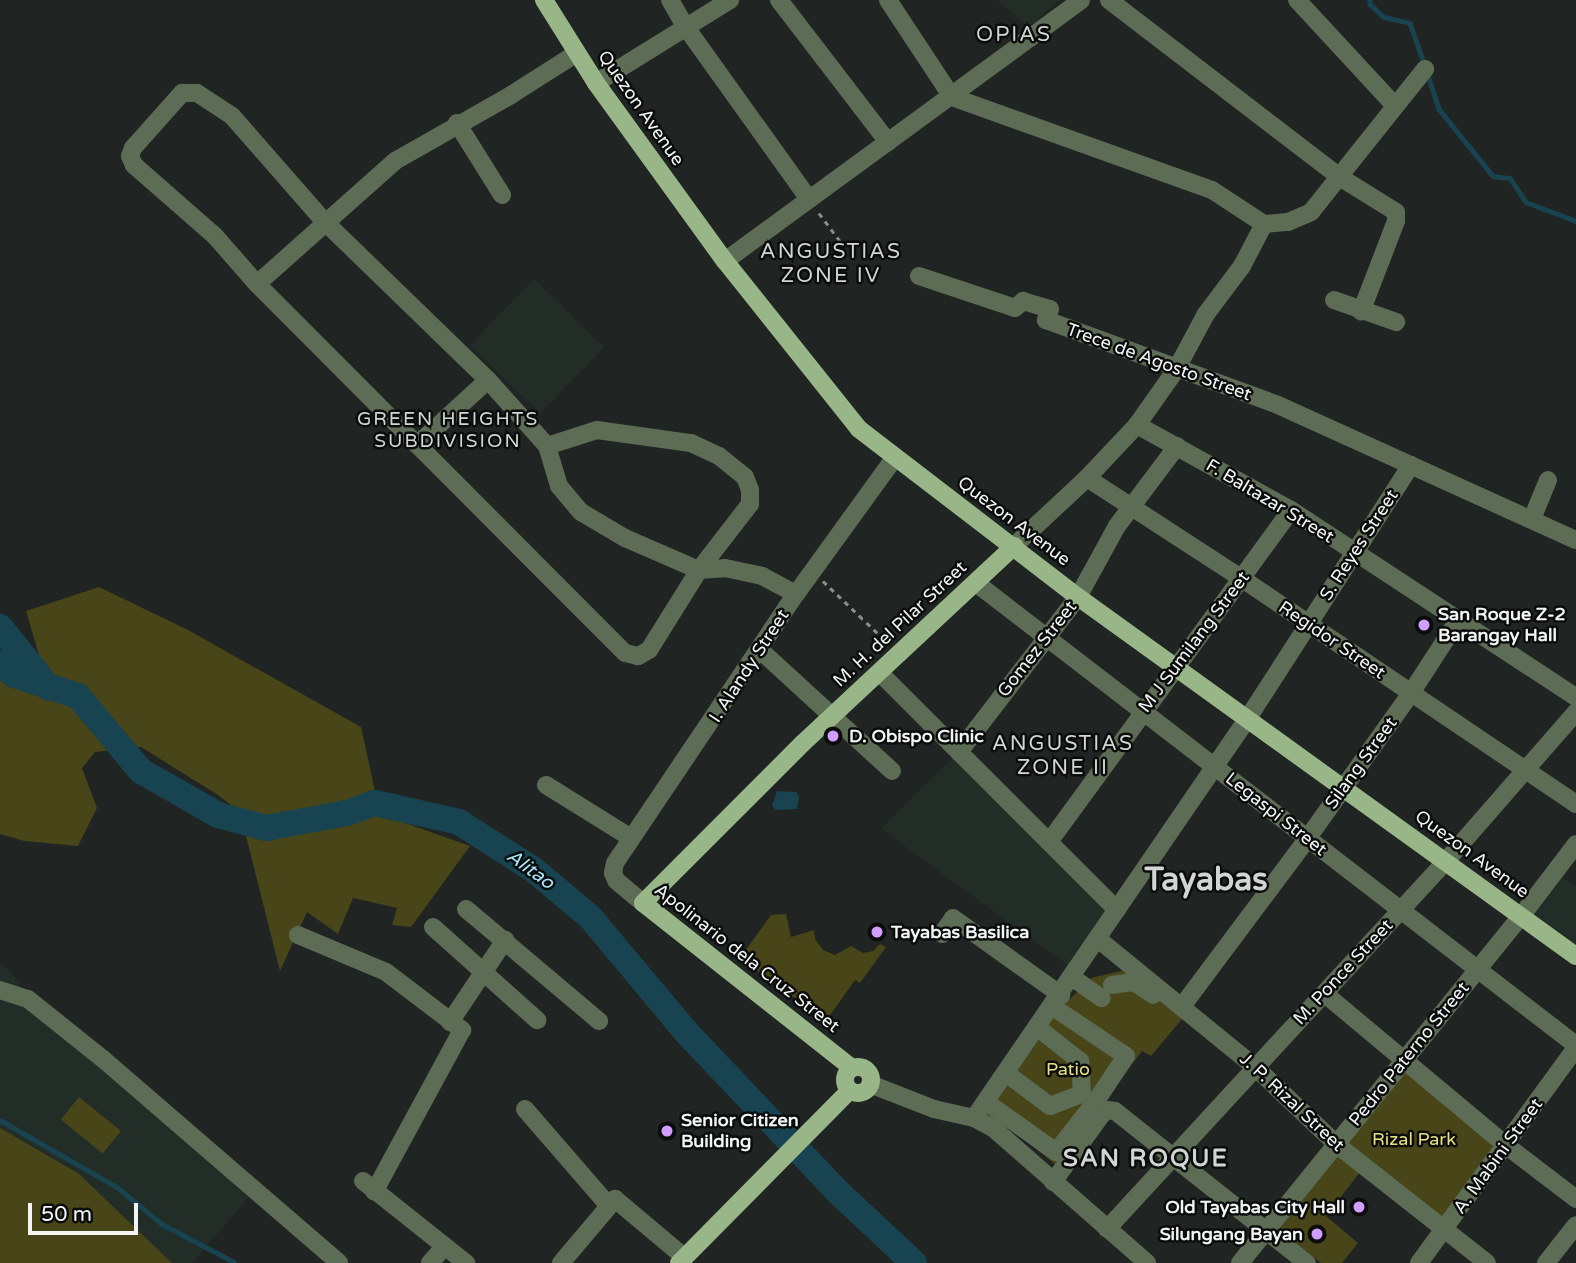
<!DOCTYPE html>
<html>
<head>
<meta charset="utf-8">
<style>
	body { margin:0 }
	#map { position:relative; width:1576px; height:1263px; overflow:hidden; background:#202422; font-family:"Varela Round",sans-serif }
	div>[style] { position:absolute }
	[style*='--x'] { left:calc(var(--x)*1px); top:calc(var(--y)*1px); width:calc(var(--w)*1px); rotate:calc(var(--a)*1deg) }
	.built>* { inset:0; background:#232d28; transform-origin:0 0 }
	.green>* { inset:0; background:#484519; transform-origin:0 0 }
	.water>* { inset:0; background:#184350 }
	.stream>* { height:4.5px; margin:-2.25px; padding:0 2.25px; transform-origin:2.25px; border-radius:2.25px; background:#184350 }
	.river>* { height:26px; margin:-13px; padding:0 13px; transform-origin:13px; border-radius:13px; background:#184350 }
	.path>* { height:2.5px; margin-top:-1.25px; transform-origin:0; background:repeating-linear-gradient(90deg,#898c8a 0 5px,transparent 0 10px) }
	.minor>* { height:18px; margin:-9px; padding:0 9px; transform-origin:9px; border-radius:9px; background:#5d6c55 }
	.major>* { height:18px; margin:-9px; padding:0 9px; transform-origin:9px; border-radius:9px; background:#98b687 }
	.major>.ring { margin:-9px; padding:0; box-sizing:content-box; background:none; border:18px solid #98b687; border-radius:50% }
	.dots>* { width:19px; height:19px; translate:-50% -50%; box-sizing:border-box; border:4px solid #0b0c0c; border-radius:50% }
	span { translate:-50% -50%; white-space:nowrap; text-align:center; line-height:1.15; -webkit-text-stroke:5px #0b0c0c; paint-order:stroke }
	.street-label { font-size:18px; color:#f3f5f4 }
	.poi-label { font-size:18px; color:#f3f5f4; font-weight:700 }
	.left { translate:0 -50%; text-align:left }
	.right { translate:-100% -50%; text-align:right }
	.park-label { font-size:18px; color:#e5e082 }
	.neighbourhood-label { font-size:19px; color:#d1d6d3; letter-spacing:2px }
	.water-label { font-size:19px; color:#a7e5fb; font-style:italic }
	.quarter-label { font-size:21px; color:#d1d6d3; letter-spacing:2px }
	.district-label { font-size:24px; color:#d1d6d3; font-weight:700; letter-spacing:2px }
	.town-label { font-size:32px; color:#d1d6d3; font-weight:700 }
	.scale { position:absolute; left:28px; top:1203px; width:110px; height:32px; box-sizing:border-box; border:4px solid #f3f5f4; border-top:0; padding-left:9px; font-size:21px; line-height:24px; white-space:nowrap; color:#f3f5f4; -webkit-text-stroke:5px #0b0c0c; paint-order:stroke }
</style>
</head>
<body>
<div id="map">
	<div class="built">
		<div style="clip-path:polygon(997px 0,1060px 0,1028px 27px)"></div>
		<div style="left:534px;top:279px;width:98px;height:92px;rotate:44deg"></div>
		<div style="clip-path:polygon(959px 752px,1117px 910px,1077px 972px,881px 829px)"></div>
		<div style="clip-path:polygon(1560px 876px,1576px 887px,1576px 948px,1532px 914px)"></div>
		<div style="clip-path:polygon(0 962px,12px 973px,28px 999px,249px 1197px,192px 1263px,0 1263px)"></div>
	</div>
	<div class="green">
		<div style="clip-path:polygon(99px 587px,188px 630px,361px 727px,380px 814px,470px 846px,411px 927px,392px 925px,397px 908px,353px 898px,338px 934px,307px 912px,280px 971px,240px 812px,218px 795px,141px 747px,95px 752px,82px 768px,97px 808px,78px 846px,24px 841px,0 834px,0 680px,49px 689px,26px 611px)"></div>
		<div style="clip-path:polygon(786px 914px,791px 937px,814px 930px,815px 939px,823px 950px,835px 955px,851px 946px,863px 953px,873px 951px,880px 944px,886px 947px,860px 983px,855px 980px,826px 1021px,740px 958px,771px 915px)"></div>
		<div style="clip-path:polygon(1125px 970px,1187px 1013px,1151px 1056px,1142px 1051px,1056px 1165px,983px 1106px,1061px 995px,1069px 1000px,1091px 978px)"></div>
		<div style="clip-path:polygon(1404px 1061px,1507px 1146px,1443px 1231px,1364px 1167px,1326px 1216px,1358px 1243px,1342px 1263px,1321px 1263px,1275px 1226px)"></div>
		<div style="left:79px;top:1097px;width:54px;height:29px;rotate:39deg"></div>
		<div style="clip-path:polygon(0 1128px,79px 1174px,172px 1263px,0 1263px)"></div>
	</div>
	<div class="water">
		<div style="clip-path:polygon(777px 791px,796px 792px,799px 797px,797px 809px,776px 810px,772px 806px)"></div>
	</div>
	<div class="stream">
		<div style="--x:1370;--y:0;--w:4;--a:90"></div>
		<div style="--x:1370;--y:4;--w:19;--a:43"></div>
		<div style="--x:1384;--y:17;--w:27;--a:13"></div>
		<div style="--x:1410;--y:23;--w:42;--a:70.7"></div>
		<div style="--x:1428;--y:75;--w:36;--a:72"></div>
		<div style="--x:1439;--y:109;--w:86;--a:51.1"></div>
		<div style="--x:1493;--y:176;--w:17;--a:7"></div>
		<div style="--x:1510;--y:178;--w:29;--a:56"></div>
		<div style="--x:1526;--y:202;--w:53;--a:20.8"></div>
		<div style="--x:0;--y:1120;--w:135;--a:29.8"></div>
		<div style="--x:117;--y:1187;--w:58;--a:39.4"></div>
		<div style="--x:162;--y:1224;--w:81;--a:27.8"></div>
	</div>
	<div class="river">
		<div style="--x:0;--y:627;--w:78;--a:51.2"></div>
		<div style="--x:0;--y:663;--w:18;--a:41"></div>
		<div style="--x:14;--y:675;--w:67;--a:18.2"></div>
		<div style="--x:78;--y:696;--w:98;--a:50"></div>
		<div style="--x:141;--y:771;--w:89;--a:29.7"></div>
		<div style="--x:218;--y:815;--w:50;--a:15.2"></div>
		<div style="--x:266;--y:828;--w:82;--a:-10.5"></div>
		<div style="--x:347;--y:813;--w:30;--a:-20"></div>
		<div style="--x:375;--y:803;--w:86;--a:12.7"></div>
		<div style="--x:459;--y:822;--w:89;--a:32.6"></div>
		<div style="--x:534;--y:870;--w:73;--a:40"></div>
		<div style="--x:590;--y:917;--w:153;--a:50.1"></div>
		<div style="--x:688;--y:1034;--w:218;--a:46.5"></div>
		<div style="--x:838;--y:1192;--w:104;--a:43.1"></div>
	</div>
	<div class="path">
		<div style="--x:819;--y:213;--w:41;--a:52.9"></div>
		<div style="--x:823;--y:581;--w:88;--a:43.6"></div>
	</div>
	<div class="minor">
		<div style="--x:670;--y:0;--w:30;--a:60"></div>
		<div style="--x:685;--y:26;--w:213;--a:54.4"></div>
		<div style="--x:779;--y:0;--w:179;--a:52.5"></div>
		<div style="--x:888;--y:0;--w:116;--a:56.6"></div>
		<div style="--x:952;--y:97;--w:276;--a:19.7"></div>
		<div style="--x:1212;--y:190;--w:62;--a:33.2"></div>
		<div style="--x:1264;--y:224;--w:24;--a:-5"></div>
		<div style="--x:1288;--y:222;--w:25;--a:-23"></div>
		<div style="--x:1311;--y:212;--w:183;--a:-51.4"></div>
		<div style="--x:1109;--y:0;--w:289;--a:37.5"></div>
		<div style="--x:1338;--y:176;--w:68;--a:31.8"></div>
		<div style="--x:1396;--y:212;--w:9;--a:90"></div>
		<div style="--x:1396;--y:221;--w:97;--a:111"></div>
		<div style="--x:1297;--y:0;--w:144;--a:47.2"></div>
		<div style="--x:596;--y:83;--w:158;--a:-31.8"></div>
		<div style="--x:457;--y:123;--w:85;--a:58"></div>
		<div style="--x:725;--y:261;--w:441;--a:-36.2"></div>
		<div style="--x:919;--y:276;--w:101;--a:18.4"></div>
		<div style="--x:1015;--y:308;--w:11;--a:-41"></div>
		<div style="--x:1023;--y:301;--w:28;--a:17"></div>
		<div style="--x:1050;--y:309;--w:12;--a:110"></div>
		<div style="--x:1046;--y:320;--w:247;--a:20.1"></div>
		<div style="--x:1278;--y:405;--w:327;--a:24.4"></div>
		<div style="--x:257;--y:284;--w:185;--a:-41.7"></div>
		<div style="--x:395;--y:161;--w:133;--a:-29.6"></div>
		<div style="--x:511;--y:95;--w:78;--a:-32.5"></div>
		<div style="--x:1334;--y:300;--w:66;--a:19.5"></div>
		<div style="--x:1137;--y:425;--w:176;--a:28.9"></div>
		<div style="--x:1291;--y:510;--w:341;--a:33.3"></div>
		<div style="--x:417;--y:445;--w:96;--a:-42.5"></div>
		<div style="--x:547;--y:446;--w:52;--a:-17.7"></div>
		<div style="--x:597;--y:430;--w:95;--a:7.9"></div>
		<div style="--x:691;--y:443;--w:31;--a:25"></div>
		<div style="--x:719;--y:456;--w:33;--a:39"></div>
		<div style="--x:745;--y:477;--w:14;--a:69"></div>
		<div style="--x:750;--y:490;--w:14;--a:90"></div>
		<div style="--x:750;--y:504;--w:83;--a:127.7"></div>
		<div style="--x:699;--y:570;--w:94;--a:122"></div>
		<div style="--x:649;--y:650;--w:13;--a:151"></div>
		<div style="--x:638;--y:656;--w:13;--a:-167"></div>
		<div style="--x:625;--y:653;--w:521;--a:-134.92"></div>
		<div style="--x:257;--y:284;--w:64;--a:-131.2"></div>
		<div style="--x:215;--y:236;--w:108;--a:-138.8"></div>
		<div style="--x:134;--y:165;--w:10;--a:-114"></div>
		<div style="--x:130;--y:156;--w:9;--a:-69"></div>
		<div style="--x:133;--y:148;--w:74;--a:-48.3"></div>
		<div style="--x:182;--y:93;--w:15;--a:0"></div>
		<div style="--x:197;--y:93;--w:42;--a:33.3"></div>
		<div style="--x:232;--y:116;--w:140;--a:48.8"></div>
		<div style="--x:324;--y:221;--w:228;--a:44.1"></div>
		<div style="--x:488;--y:380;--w:89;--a:48.2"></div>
		<div style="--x:547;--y:446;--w:42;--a:73.3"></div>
		<div style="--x:559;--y:486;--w:34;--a:50"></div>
		<div style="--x:581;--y:512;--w:51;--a:30.6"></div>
		<div style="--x:625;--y:538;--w:81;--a:23.4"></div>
		<div style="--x:699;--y:570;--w:26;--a:-4"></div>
		<div style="--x:725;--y:568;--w:38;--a:12"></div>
		<div style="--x:762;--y:576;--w:38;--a:28"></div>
		<div style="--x:1087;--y:478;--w:184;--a:33"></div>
		<div style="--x:1241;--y:578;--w:404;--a:34"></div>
		<div style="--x:1532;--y:519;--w:42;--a:-67.7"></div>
		<div style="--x:1014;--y:546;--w:100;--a:-43"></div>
		<div style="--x:1087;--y:478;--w:73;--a:-46.7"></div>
		<div style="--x:1137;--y:425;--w:70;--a:-54.9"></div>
		<div style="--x:1177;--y:368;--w:61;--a:-61.8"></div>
		<div style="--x:1206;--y:314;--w:60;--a:-53.1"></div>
		<div style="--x:1242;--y:266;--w:47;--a:-62.4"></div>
		<div style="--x:976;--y:583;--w:757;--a:37.6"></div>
		<div style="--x:760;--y:650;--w:179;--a:42.5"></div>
		<div style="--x:880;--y:673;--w:335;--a:45"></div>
		<div style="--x:959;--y:752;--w:195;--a:-52.5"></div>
		<div style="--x:1078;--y:597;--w:81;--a:-61.2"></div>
		<div style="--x:1117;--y:526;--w:100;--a:-53.1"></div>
		<div style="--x:546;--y:785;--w:100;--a:31.9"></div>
		<div style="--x:1049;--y:842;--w:411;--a:-53.9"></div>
		<div style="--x:643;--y:903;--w:35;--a:-140"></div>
		<div style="--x:616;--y:880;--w:8;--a:-113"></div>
		<div style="--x:613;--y:873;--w:10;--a:-79"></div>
		<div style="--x:615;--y:863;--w:324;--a:-56.1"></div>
		<div style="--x:796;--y:594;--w:169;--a:-54.1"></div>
		<div style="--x:466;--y:909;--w:174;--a:40.1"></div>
		<div style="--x:433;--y:927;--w:140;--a:41.8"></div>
		<div style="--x:942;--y:934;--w:19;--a:-55"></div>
		<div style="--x:953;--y:918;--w:133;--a:35.5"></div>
		<div style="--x:298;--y:935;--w:95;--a:22.8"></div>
		<div style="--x:386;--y:972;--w:96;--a:37.3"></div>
		<div style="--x:462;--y:1030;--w:184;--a:118.5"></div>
		<div style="--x:1098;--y:939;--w:203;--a:39.2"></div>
		<div style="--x:1255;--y:1067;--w:112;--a:43.5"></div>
		<div style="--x:1336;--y:1144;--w:192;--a:38.2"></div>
		<div style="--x:1073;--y:978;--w:35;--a:35"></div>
		<div style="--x:1112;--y:985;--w:22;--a:-8"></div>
		<div style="--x:1134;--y:982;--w:23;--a:34"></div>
		<div style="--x:0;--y:990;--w:29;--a:18"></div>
		<div style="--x:28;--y:999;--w:96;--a:38.7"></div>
		<div style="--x:103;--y:1059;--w:312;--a:40.8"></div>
		<div style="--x:1325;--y:994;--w:237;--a:39.9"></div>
		<div style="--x:1507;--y:1146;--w:87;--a:37.5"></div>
		<div style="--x:1183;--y:1005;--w:207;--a:-53.2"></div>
		<div style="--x:1307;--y:839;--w:179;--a:-54.5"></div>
		<div style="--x:1411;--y:693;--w:88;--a:-57"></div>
		<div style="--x:450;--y:1022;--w:99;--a:-56.1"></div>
		<div style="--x:1006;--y:1073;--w:55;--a:36.9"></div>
		<div style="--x:1050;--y:1106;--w:34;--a:-21"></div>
		<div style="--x:1082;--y:1094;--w:33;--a:-93"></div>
		<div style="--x:1080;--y:1061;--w:53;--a:-141.8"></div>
		<div style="--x:870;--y:1084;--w:69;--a:21.3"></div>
		<div style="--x:934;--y:1109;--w:41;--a:12.7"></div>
		<div style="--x:974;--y:1118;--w:21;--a:28"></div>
		<div style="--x:993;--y:1128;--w:205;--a:41.2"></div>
		<div style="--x:986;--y:1102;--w:86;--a:35.5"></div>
		<div style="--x:1056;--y:1152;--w:65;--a:-51.9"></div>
		<div style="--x:1096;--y:1101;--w:54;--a:-56.3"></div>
		<div style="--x:1126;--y:1056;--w:88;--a:-146.1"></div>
		<div style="--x:525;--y:1109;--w:128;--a:49.1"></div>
		<div style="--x:974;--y:1118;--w:485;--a:-55.6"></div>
		<div style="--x:1248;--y:718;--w:301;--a:-57.2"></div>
		<div style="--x:363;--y:1181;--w:132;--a:38.5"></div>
		<div style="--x:1053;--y:1182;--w:84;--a:-54.2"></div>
		<div style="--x:1102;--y:1114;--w:7;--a:-34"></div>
		<div style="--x:1108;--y:1110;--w:7;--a:8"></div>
		<div style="--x:1115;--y:1111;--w:245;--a:38.4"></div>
		<div style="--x:1107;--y:1229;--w:500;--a:-47.35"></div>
		<div style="--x:1446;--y:861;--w:198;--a:-48.9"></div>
		<div style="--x:430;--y:1263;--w:21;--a:-49"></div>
		<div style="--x:561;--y:1263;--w:84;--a:-49.8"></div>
		<div style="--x:615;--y:1199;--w:90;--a:40"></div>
		<div style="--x:1240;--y:1263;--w:448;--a:-51"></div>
		<div style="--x:1522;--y:915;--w:89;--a:-52.7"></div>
		<div style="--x:1419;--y:1263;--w:266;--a:-53.9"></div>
		<div style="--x:1546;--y:1263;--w:48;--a:-51.7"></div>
	</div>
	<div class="major">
		<div style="--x:544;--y:0;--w:98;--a:57.9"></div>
		<div style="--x:596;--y:83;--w:220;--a:54.1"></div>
		<div style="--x:725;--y:261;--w:215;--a:51.4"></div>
		<div style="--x:859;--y:429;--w:276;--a:37.5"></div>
		<div style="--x:1078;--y:597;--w:614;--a:35.79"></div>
		<div class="ring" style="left:845px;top:1067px;width:8px;height:8px"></div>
		<div style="--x:852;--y:1068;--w:266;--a:-141.7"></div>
		<div style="--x:643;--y:903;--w:226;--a:-45"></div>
		<div style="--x:803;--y:743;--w:289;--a:-43"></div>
		<div style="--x:679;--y:1263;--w:243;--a:-45.3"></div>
	</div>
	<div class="dots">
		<div style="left:1424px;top:625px;background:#d19dfe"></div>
		<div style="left:833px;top:736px;background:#d19dfe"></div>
		<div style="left:877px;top:932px;background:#d19dfe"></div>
		<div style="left:667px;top:1131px;background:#d19dfe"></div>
		<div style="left:1359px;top:1207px;background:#d19dfe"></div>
		<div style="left:1317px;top:1234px;background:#d19dfe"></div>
	</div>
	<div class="street-label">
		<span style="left:641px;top:108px;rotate:55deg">Quezon Avenue</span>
		<span style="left:1159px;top:362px;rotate:20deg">Trece de Agosto Street</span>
		<span style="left:1270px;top:501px;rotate:31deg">F. Baltazar Street</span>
		<span style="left:1014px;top:521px;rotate:37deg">Quezon Avenue</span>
		<span style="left:1359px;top:545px;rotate:-57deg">S. Reyes Street</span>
		<span style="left:900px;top:624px;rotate:-43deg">M. H. del Pilar Street</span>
		<span style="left:1332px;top:640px;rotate:34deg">Regidor Street</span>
		<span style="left:1194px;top:642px;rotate:-53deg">M J Sumilang Street</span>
		<span style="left:1037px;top:649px;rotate:-52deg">Gomez Street</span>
		<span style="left:749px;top:666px;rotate:-57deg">I. Alandy Street</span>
		<span style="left:1361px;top:763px;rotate:-54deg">Silang Street</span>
		<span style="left:1276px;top:814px;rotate:38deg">Legaspi Street</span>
		<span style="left:1472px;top:854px;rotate:36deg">Quezon Avenue</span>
		<span style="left:747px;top:958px;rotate:38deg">Apolinario dela Cruz Street</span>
		<span style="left:1343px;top:972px;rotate:-47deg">M. Ponce Street</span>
		<span style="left:1409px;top:1054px;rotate:-51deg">Pedro Paterno Street</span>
		<span style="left:1292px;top:1102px;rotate:43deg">J. P. Rizal Street</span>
		<span style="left:1498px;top:1156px;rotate:-54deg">A. Mabini Street</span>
	</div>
	<div class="poi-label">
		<span class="left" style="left:1438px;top:625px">San Roque Z-2<br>Barangay Hall</span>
		<span class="left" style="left:849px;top:736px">D. Obispo Clinic</span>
		<span class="left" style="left:891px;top:932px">Tayabas Basilica</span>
		<span class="left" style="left:681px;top:1131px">Senior Citizen<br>Building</span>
		<span class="right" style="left:1345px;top:1207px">Old Tayabas City Hall</span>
		<span class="right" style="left:1303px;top:1234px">Silungang Bayan</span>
	</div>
	<div class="park-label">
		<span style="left:1068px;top:1069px">Patio</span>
		<span style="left:1414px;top:1139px">Rizal Park</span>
	</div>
	<div class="neighbourhood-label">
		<span style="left:448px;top:431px">GREEN HEIGHTS<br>SUBDIVISION</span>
	</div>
	<div class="water-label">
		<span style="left:530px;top:870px;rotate:36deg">Alitao</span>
	</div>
	<div class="quarter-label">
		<span style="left:1014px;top:35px">OPIAS</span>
		<span style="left:831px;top:264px">ANGUSTIAS<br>ZONE IV</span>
		<span style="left:1063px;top:756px">ANGUSTIAS<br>ZONE II</span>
	</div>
	<div class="district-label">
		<span style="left:1146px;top:1159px">SAN ROQUE</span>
	</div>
	<div class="town-label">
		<span style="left:1206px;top:880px">Tayabas</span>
	</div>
	<div class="scale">50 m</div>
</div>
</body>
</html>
